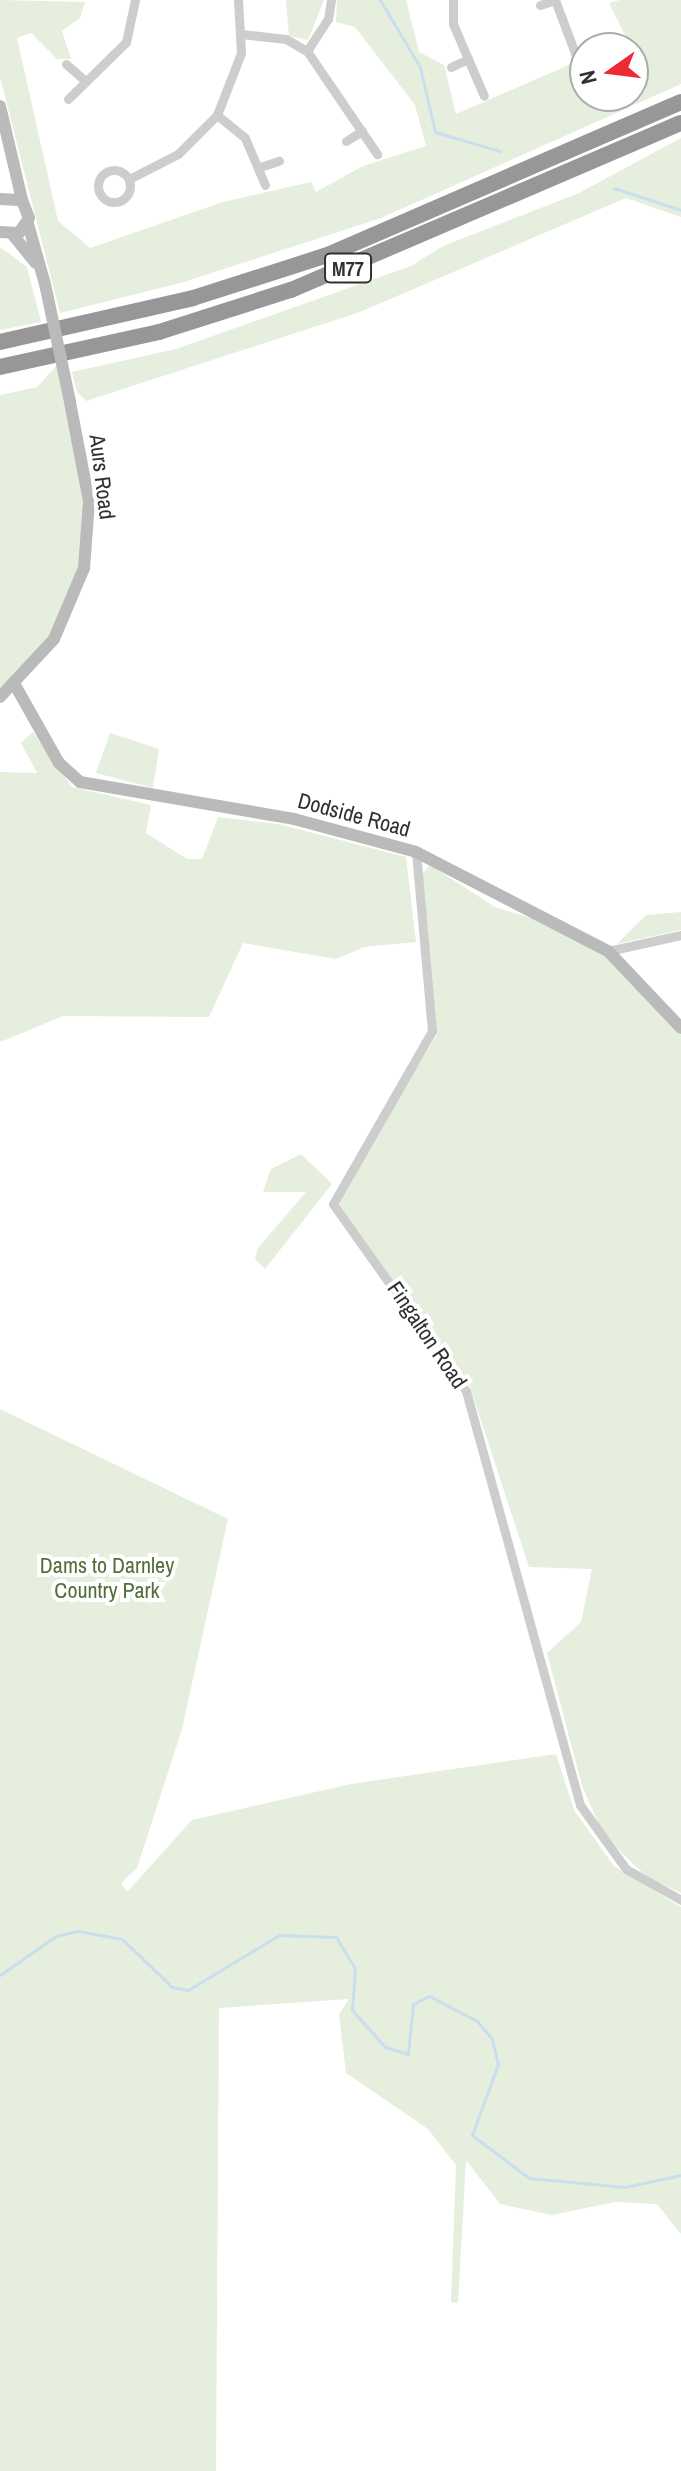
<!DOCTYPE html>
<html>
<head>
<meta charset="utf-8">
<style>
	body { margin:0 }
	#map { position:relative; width:681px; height:2471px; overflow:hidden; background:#fff; font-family:"Archivo Narrow",sans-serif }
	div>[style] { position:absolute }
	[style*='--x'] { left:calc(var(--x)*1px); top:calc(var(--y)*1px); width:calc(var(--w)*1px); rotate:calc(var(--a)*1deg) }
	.green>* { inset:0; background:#e6eedd }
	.stream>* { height:3px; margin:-1.5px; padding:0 1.5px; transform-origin:1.5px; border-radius:1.5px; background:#c8dfee }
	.street>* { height:9px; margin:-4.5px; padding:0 4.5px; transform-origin:4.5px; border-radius:4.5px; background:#cdcdcd }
	.street>.ring { margin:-4.5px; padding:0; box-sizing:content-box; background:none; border:9px solid #cdcdcd; border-radius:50% }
	.secondary>* { height:12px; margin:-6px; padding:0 6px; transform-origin:6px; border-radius:6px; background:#bababa }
	.highway>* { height:16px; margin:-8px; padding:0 8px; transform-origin:8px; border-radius:8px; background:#979797 }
	.secondary-bridge>* { height:12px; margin:-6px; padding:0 6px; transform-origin:6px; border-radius:6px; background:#bababa }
	span { translate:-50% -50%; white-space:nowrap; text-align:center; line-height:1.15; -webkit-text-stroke:8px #fff; paint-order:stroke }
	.shield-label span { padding:2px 6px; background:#fff; border:2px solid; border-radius:6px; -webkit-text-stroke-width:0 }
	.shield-label { font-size:20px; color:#303030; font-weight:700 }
	.street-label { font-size:22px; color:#303030 }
	.park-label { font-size:22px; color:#526f3a }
	.north { position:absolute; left:569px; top:32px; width:80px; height:80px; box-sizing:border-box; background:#fff; border:2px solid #acacac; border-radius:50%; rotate:256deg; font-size:22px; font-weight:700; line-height:32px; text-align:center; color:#303030 }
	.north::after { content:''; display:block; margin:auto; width:28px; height:36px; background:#ef2936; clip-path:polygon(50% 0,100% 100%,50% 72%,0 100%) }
</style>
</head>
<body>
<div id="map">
	<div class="green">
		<div style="clip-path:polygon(0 0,85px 2px,80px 18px,62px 31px,71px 59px,57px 59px,31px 33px,17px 38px,58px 221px,90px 248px,223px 202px,311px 182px,316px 192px,363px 166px,426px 146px,415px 105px,355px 27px,336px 22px,337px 0,406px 0,419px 52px,444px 65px,456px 114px,585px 58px,585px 96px,633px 96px,633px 48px,605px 48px,626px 37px,609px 3px,620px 0,681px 0,681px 84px,381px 218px,184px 282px,60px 313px,0 77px)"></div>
		<div style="clip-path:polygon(286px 0,324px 0,308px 40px,289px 36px)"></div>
		<div style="clip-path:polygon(681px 138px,681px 217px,626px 198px,360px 312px,86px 401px,77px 392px,72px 372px,176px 349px,411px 266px,443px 246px,579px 193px)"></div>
		<div style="clip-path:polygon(0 247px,27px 267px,41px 322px,0 330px)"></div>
		<div style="clip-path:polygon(61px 361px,90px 508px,84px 568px,62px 626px,0 695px,0 395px,37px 387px)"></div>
		<div style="clip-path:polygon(33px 732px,72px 787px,151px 805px,146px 833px,187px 859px,202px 859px,218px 817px,278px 824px,406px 857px,416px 942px,364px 947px,336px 959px,243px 943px,209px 1017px,63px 1016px,0 1042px,0 772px,37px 773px,21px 743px)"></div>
		<div style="clip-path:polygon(110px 733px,159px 749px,153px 788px,96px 773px)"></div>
		<div style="clip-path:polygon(430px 865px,495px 907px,566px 929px,610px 960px,681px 1035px,681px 1893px,647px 1877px,623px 1854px,601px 1829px,582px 1786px,547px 1653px,581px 1622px,592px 1569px,529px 1567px,468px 1381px,340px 1212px,339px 1192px,437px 1035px,420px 876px)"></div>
		<div style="clip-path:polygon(681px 912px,681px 930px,617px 944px,646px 915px)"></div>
		<div style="clip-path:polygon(301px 1154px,332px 1184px,265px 1269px,255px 1259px,258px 1248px,306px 1192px,263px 1192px,271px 1169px)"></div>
		<div style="clip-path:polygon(0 1409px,228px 1519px,182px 1729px,137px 1868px,121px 1883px,127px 1892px,192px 1820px,351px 1784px,556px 1754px,574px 1810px,614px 1866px,681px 1907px,681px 2234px,657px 2204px,615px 2202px,552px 2215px,500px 2204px,466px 2160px,458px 2303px,451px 2302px,456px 2165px,428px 2129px,346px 2073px,339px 2014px,349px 1999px,219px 2008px,216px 2471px,0 2471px)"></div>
	</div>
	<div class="stream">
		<div style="--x:380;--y:0;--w:78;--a:59.2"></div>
		<div style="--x:420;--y:67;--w:67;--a:77"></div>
		<div style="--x:435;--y:132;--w:68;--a:16.3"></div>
		<div style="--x:614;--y:188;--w:71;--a:18.2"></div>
		<div style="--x:0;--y:1975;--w:68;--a:-34.9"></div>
		<div style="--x:56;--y:1936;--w:23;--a:-13"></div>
		<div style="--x:78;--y:1931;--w:45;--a:10.3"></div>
		<div style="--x:122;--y:1939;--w:69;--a:43.8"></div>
		<div style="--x:172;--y:1987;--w:16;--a:11"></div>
		<div style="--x:188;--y:1990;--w:106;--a:-31.1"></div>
		<div style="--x:279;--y:1935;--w:57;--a:2"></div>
		<div style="--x:336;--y:1937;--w:37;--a:59"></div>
		<div style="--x:355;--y:1969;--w:41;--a:94.2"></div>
		<div style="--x:352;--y:2010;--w:50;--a:48.3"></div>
		<div style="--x:385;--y:2047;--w:24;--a:17"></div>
		<div style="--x:408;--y:2054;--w:50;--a:-84.3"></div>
		<div style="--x:413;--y:2004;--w:18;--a:-27"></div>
		<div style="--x:429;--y:1996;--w:54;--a:27.5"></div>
		<div style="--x:477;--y:2021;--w:23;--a:50"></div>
		<div style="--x:492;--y:2039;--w:26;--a:77"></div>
		<div style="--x:498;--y:2064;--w:76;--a:110.1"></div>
		<div style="--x:472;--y:2135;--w:71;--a:37"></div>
		<div style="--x:529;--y:2178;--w:96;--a:5.4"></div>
		<div style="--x:625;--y:2187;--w:57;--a:-12.1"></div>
	</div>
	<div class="street">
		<div style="--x:453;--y:0;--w:24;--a:90"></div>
		<div style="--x:453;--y:24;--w:78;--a:66.7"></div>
		<div style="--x:555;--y:0;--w:60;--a:69.4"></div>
		<div style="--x:540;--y:5;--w:16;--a:-18"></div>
		<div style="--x:241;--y:34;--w:45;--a:6.3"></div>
		<div style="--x:286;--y:39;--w:24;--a:30"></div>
		<div style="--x:307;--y:51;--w:125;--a:55.8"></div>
		<div style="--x:307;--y:51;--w:38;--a:-57"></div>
		<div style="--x:328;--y:19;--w:19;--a:-81"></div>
		<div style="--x:66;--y:64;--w:21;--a:41"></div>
		<div style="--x:451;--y:67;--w:19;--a:-25"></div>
		<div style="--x:68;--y:99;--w:81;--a:-44.5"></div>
		<div style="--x:126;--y:42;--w:43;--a:-77.9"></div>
		<div style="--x:217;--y:115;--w:36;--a:39"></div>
		<div style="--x:245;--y:138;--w:51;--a:66.9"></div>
		<div style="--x:346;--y:141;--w:19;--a:-32"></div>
		<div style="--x:260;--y:167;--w:20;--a:-18"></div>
		<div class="ring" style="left:98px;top:170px;width:23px;height:23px"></div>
		<div style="--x:129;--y:179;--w:55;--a:-27"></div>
		<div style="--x:178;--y:154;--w:55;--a:-45"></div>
		<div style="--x:217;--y:115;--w:66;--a:-68.8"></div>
		<div style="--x:241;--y:53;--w:53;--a:-93.2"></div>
		<div style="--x:416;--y:852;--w:180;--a:84.9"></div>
		<div style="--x:432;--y:1031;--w:199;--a:119.8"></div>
		<div style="--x:333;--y:1204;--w:229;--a:54.6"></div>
		<div style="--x:466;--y:1391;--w:429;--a:74.6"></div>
		<div style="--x:580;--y:1805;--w:79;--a:54.3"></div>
		<div style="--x:626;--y:1869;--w:63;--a:29.4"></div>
		<div style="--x:608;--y:951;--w:75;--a:-12.4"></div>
	</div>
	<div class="secondary">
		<div style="--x:0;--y:106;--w:97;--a:76.8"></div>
		<div style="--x:0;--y:199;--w:22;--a:3"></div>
		<div style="--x:22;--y:200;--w:19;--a:69"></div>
		<div style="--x:29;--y:218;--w:18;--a:124"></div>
		<div style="--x:19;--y:233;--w:19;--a:-177"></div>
		<div style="--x:28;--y:224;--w:62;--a:74.2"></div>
		<div style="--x:13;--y:235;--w:36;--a:51"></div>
		<div style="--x:15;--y:685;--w:90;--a:60.6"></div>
		<div style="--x:59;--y:763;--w:28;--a:42"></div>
		<div style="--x:80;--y:782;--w:217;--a:9.8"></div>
		<div style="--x:294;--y:819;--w:126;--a:15.1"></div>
		<div style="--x:416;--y:852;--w:216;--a:27.3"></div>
		<div style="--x:608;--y:951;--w:106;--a:46.5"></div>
		<div style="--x:0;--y:697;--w:79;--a:-47"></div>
		<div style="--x:54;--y:639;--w:77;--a:-67.1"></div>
		<div style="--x:84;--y:568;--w:67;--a:-85.7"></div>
		<div style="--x:89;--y:501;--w:101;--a:-100.9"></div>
	</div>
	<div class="highway">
		<div style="--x:0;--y:342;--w:198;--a:-12.8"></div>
		<div style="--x:193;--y:298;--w:139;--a:-17.7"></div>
		<div style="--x:325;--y:256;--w:388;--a:-23.4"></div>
		<div style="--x:0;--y:367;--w:163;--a:-12.4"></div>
		<div style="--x:159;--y:332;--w:139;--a:-17.7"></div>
		<div style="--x:291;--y:290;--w:424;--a:-23.2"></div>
	</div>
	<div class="secondary-bridge">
		<div style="--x:45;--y:284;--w:121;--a:78"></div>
	</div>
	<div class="shield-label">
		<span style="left:348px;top:268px">M77</span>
	</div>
	<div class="street-label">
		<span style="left:102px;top:477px;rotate:83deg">Aurs Road</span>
		<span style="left:354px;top:815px;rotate:15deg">Dodside Road</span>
		<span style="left:427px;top:1335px;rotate:56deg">Fingalton Road</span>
	</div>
	<div class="park-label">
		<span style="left:107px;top:1578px">Dams to Darnley<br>Country Park</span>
	</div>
	<div class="north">N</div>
</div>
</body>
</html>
